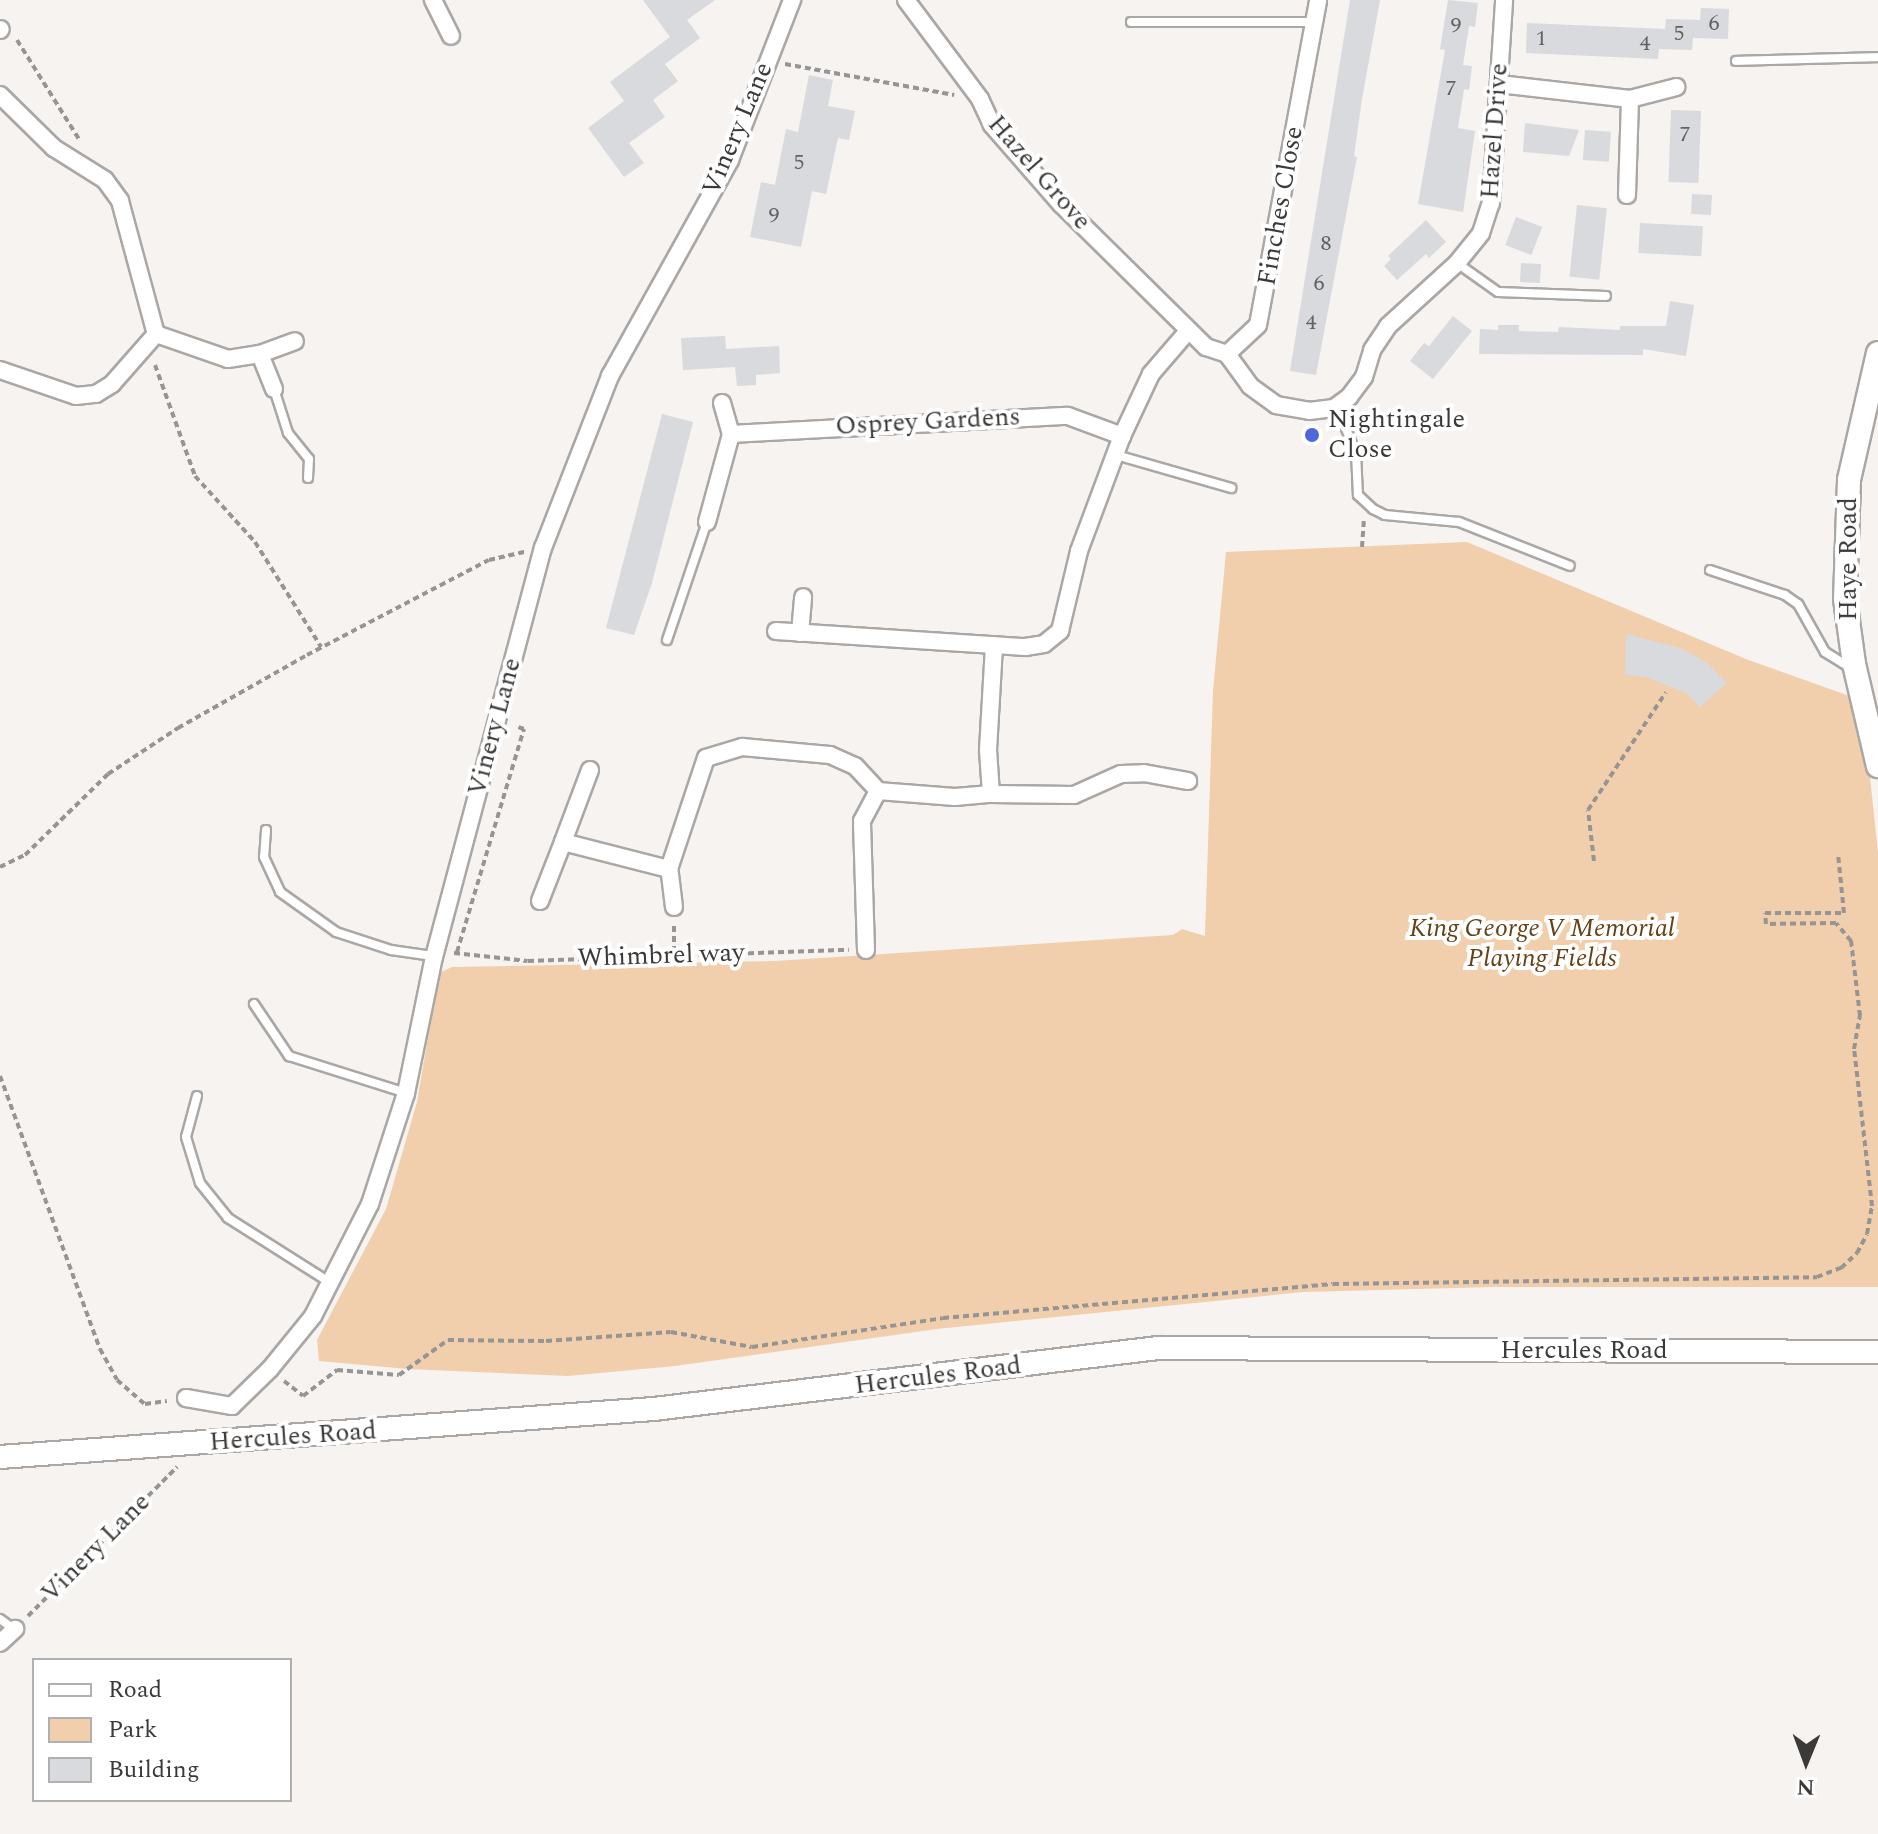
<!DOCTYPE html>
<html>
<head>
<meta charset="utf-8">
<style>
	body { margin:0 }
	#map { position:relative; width:1878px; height:1834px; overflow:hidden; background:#f6f3f0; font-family:Spectral,serif }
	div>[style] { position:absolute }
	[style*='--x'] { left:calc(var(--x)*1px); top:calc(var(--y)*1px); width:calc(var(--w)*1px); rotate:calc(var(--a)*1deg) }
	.green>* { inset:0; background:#f1ceac }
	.building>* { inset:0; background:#d8dadd; transform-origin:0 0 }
	.path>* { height:4px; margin-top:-2px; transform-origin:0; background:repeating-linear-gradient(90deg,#979593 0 6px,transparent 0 10px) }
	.roads { filter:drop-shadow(2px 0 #aaa7a4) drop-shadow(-2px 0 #aaa7a4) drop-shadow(0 2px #aaa7a4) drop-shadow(0 -2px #aaa7a4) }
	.service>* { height:8px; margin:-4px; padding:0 4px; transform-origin:4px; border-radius:4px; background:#fff }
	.minor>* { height:16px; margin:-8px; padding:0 8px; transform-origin:8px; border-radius:8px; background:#fff }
	.tertiary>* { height:22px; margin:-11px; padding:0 11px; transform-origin:11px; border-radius:11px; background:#fff }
	.dots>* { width:22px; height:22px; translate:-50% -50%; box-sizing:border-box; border:4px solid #fff; border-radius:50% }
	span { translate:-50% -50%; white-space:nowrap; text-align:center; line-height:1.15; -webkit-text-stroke:8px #fff; paint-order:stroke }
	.number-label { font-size:22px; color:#626262 }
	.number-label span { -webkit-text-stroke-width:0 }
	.street-label { font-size:26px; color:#3b3a39 }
	.poi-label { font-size:26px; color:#3b3a39 }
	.left { translate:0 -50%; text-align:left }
	.park-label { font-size:26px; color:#674116; font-style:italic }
	.legend { position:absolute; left:32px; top:1658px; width:260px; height:144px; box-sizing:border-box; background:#fff; border:2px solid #b1b0b0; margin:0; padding:10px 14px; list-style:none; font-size:24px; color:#3b3a39 }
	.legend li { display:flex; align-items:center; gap:16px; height:40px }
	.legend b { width:40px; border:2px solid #b1b0b0 }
	.north { position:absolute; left:1766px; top:1722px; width:80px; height:80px; -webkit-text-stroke:6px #fff; paint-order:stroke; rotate:181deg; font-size:22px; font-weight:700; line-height:32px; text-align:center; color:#3b3a39 }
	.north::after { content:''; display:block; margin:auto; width:28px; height:36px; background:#3b3a39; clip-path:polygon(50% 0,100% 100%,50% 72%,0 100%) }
</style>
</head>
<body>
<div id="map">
	<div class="green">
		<div style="clip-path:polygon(1467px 542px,1746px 659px,1855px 698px,1868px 758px,1878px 853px,1878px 1287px,1492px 1287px,1303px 1292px,937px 1329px,675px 1366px,568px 1376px,408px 1369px,319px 1361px,317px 1340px,386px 1209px,417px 1102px,439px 973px,452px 967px,775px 961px,1173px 935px,1182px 929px,1205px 936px,1213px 691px,1226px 552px)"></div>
	</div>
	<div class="building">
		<div style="clip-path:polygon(643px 0,715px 0,687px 20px,700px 38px,665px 64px,678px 81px,653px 100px,665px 117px,629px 143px,644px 163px,624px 177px,588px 128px,624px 101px,610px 82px,670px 37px)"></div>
		<div style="clip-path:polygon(1350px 0,1380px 0,1362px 99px,1354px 156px,1357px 157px,1316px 375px,1290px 371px)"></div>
		<div style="clip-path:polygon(1448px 0,1478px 3px,1475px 27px,1469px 26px,1463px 65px,1472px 66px,1469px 90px,1464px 89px,1458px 128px,1475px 131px,1463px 212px,1418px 204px,1445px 50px,1440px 49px)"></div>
		<div style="clip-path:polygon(1701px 8px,1729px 9px,1728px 39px,1693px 38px,1692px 50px,1659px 49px,1658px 59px,1526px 53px,1527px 23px,1665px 29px,1666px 19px,1700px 20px)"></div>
		<div style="clip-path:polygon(809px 75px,833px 80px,828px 106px,855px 111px,849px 140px,838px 138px,826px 194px,812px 191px,801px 247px,750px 237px,761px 182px,775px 185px,786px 129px,798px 132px)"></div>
		<div style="left:1671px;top:110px;width:30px;height:72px;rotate:2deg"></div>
		<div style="clip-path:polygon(1525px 123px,1579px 130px,1569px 156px,1523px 152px)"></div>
		<div style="left:1585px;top:130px;width:26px;height:30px;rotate:4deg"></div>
		<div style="left:1692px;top:194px;width:20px;height:20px;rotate:3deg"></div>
		<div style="left:1577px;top:205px;width:30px;height:72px;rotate:6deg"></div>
		<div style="left:1516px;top:217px;width:28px;height:30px;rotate:21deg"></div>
		<div style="clip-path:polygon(1426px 220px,1446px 242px,1429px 258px,1426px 254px,1397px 280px,1384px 266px,1391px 259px,1388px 256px)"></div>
		<div style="left:1640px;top:223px;width:63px;height:30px;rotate:3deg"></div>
		<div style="left:1521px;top:263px;width:20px;height:19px;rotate:3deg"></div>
		<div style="clip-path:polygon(1670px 301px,1694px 305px,1686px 356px,1643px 349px,1643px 355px,1479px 354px,1480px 329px,1498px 330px,1498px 325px,1519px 325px,1519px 331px,1558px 332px,1559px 327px,1620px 330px,1620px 326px,1666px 326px)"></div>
		<div style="clip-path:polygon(1453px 316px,1472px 331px,1433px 379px,1410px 361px,1424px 343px,1429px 346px)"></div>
		<div style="clip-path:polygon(725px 336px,726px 349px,779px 346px,780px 373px,756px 375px,756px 385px,737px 386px,735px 367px,683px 370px,681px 338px)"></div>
		<div style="clip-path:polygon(662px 414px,693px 422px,652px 583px,634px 635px,606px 628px)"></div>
		<div style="clip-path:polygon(1626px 634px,1680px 648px,1706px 662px,1727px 683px,1700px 707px,1686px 693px,1646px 677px,1625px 675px)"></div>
	</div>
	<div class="path">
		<div style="--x:17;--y:40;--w:119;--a:58"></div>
		<div style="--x:785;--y:64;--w:172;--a:10.4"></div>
		<div style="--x:155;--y:365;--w:118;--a:70.2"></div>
		<div style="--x:195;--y:476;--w:89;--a:47.7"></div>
		<div style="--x:255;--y:542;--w:124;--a:57.8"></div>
		<div style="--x:1362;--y:547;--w:26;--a:-86"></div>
		<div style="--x:1594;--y:861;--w:51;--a:-96.7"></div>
		<div style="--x:1588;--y:810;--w:141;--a:-56.5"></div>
		<div style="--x:0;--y:867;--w:28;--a:-26"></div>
		<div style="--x:25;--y:855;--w:116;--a:-44.3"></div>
		<div style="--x:108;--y:774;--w:84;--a:-33.3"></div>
		<div style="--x:178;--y:728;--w:148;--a:-29.5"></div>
		<div style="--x:307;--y:655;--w:205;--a:-27.6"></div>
		<div style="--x:489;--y:560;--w:37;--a:-13"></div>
		<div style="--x:674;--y:926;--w:27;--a:90"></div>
		<div style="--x:457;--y:952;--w:233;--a:-73.3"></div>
		<div style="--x:524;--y:729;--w:9;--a:-162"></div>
		<div style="--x:454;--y:953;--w:74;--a:6.2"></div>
		<div style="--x:528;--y:961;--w:321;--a:-2"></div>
		<div style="--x:0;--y:1076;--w:291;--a:69.9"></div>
		<div style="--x:100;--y:1349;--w:35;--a:61"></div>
		<div style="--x:117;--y:1380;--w:37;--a:41"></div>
		<div style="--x:145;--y:1404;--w:22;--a:-8"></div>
		<div style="--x:284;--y:1381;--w:24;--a:38"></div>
		<div style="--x:303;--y:1396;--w:43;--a:-37.4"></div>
		<div style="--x:337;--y:1370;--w:62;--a:4.6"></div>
		<div style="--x:399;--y:1375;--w:60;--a:-35.5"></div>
		<div style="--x:448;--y:1340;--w:98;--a:0.6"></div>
		<div style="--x:546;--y:1341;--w:125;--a:-4.1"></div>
		<div style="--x:671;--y:1332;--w:82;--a:10.5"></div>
		<div style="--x:752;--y:1347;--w:193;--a:-8.6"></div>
		<div style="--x:943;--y:1318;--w:391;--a:-5"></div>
		<div style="--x:1333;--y:1284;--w:484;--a:-0.8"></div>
		<div style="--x:1817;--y:1277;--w:26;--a:-21"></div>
		<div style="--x:1841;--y:1268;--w:22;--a:-43"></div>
		<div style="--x:1857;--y:1253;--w:21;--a:-62"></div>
		<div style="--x:1867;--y:1234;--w:28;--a:-80"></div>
		<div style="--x:1872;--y:1206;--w:158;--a:-96.5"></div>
		<div style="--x:1854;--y:1049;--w:34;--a:-80"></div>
		<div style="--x:1860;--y:1016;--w:76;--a:-96.8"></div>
		<div style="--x:1851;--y:941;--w:23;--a:-130"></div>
		<div style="--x:1836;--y:923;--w:70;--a:179.2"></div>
		<div style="--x:1766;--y:924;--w:11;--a:-95"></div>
		<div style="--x:1765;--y:913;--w:79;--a:0"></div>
		<div style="--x:1844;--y:913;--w:59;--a:-95.8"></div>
		<div style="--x:28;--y:1616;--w:211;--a:-45"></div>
	</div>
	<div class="roads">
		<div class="service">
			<div style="--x:1131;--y:22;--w:182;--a:0"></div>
			<div style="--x:1736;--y:61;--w:142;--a:-1.6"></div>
			<div style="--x:1457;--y:263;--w:50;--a:35.3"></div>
			<div style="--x:1498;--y:292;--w:108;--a:2.1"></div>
			<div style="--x:274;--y:389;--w:46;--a:72.3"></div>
			<div style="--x:288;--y:433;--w:33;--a:51"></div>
			<div style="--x:309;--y:459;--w:19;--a:93"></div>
			<div style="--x:1348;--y:401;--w:19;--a:108"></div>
			<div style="--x:1342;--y:419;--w:37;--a:68"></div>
			<div style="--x:1356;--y:453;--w:42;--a:87.3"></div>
			<div style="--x:1358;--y:495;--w:21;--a:43"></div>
			<div style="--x:1373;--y:509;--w:13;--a:27"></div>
			<div style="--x:1385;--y:515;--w:74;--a:5.4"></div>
			<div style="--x:1459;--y:522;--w:119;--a:21.6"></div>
			<div style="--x:1116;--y:455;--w:120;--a:16"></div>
			<div style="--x:1710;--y:570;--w:79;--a:18.4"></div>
			<div style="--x:1785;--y:595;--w:16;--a:35"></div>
			<div style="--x:1798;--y:604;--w:55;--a:60.6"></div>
			<div style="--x:1825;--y:652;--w:32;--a:32"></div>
			<div style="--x:667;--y:640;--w:125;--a:-71.3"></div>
			<div style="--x:266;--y:830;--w:27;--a:94"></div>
			<div style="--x:264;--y:857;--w:38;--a:65"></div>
			<div style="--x:280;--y:892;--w:69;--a:35.5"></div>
			<div style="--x:336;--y:932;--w:58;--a:18.1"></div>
			<div style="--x:391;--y:950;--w:42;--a:8.1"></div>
			<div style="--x:254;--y:1004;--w:63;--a:56.1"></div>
			<div style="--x:289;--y:1056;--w:123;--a:17.5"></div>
			<div style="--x:197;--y:1096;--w:42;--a:105"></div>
			<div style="--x:186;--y:1137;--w:48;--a:73.1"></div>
			<div style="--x:200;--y:1183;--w:45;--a:51.3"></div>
			<div style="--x:228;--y:1218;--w:122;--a:32.3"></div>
			<div style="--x:0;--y:1619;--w:17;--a:36"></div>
		</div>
		<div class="minor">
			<div style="--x:433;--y:0;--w:40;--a:63.4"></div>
			<div style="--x:906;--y:0;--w:124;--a:53.2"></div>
			<div style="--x:980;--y:99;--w:29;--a:65"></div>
			<div style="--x:992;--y:125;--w:105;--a:48.9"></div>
			<div style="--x:1061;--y:204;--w:204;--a:44.6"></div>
			<div style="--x:1206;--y:347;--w:22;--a:18"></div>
			<div style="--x:1227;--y:354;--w:42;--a:-43.1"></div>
			<div style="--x:1258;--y:325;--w:330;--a:-79.5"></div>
			<div style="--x:0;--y:30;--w:1;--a:-45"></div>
			<div style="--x:1499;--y:84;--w:132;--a:6.5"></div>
			<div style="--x:1630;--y:99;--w:48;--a:-14.6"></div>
			<div style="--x:0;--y:95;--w:76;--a:44.5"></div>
			<div style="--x:54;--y:148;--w:60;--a:32.1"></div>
			<div style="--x:105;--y:180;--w:26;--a:54"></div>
			<div style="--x:120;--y:201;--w:138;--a:74.9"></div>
			<div style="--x:1627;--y:195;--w:96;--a:-88.2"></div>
			<div style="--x:1227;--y:354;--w:39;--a:54"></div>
			<div style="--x:1250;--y:386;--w:32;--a:36"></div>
			<div style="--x:1276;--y:405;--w:34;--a:10"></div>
			<div style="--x:1309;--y:411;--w:25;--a:-7"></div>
			<div style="--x:1334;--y:408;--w:19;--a:-36"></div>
			<div style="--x:1349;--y:397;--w:25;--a:-53"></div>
			<div style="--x:1364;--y:377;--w:28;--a:-73"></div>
			<div style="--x:1372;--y:350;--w:29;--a:-56"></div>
			<div style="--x:1388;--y:326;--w:93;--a:-42.4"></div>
			<div style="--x:1457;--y:263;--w:38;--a:-51"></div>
			<div style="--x:1481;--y:233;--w:32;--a:-72"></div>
			<div style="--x:1491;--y:203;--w:203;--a:-86.3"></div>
			<div style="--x:0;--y:370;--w:80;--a:18.9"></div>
			<div style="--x:76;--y:396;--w:20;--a:-6"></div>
			<div style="--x:96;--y:394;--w:19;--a:-32"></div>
			<div style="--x:112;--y:384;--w:67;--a:-48.7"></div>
			<div style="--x:156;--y:334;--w:76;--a:19.1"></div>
			<div style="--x:228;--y:359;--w:32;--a:-9"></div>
			<div style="--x:274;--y:389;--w:38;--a:-112"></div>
			<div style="--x:260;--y:354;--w:37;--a:-20"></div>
			<div style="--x:722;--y:403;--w:32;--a:74"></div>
			<div style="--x:707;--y:522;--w:91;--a:-74.7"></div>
			<div style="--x:731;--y:434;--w:337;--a:-3.1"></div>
			<div style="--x:1068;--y:416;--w:58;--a:20.3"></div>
			<div style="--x:776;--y:631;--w:250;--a:3.7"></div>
			<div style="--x:1025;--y:647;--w:19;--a:-9"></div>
			<div style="--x:1044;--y:644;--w:21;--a:-39"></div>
			<div style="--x:1060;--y:631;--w:82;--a:-76.6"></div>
			<div style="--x:1079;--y:551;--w:123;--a:-69.5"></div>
			<div style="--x:1122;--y:436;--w:68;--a:-64.9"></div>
			<div style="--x:1151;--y:374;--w:57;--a:-49.3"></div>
			<div style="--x:800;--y:633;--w:36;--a:-85"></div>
			<div style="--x:590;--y:770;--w:77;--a:110.6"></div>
			<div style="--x:563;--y:842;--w:109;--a:14.3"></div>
			<div style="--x:991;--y:794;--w:83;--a:0.7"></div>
			<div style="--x:1074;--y:795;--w:51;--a:-24.1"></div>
			<div style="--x:1121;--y:774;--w:23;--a:-2"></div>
			<div style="--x:1144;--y:773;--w:45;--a:10.3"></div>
			<div style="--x:540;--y:901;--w:63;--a:-68.7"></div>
			<div style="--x:674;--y:907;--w:38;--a:-97"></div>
			<div style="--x:669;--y:869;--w:117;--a:-71.6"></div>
			<div style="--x:706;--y:758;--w:38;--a:-17"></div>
			<div style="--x:742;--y:747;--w:88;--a:5.2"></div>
			<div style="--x:830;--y:755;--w:27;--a:24"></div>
			<div style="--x:855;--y:766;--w:34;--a:47"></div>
			<div style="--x:878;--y:791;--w:77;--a:4.5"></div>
			<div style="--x:955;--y:797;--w:36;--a:-5"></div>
			<div style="--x:991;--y:794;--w:44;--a:-93.9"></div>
			<div style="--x:988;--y:750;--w:105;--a:-86.7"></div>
			<div style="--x:866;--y:950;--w:129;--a:-91.8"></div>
			<div style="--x:862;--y:821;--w:34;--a:-62"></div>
			<div style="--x:186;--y:1398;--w:47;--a:9.9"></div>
			<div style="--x:232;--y:1406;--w:53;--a:-44.2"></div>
			<div style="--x:270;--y:1369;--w:68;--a:-50.9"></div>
			<div style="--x:313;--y:1316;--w:126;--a:-63"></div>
			<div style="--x:370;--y:1204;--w:117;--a:-72"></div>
			<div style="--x:406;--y:1093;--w:139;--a:-78.4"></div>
			<div style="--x:434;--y:957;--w:423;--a:-75.1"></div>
			<div style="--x:543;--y:548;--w:185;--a:-68.7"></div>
			<div style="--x:610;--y:376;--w:247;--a:-60.9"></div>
			<div style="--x:730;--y:160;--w:172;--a:-68.8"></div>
			<div style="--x:0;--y:1643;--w:21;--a:-43"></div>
		</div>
		<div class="tertiary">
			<div style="--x:1878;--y:353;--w:130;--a:102.9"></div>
			<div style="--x:1849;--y:480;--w:119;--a:91.9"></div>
			<div style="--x:1845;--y:599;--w:66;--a:82.1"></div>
			<div style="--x:1854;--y:664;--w:105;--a:76.8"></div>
			<div style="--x:0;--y:1457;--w:656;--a:-4.2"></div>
			<div style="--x:654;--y:1409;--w:508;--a:-6.9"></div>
			<div style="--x:1158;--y:1348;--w:720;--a:0.32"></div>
		</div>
	</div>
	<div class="dots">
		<div style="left:1312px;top:435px;background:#4d68dc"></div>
	</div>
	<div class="number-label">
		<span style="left:1714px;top:24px">6</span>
		<span style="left:1456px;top:26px">9</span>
		<span style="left:1679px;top:34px">5</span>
		<span style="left:1541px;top:39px">1</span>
		<span style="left:1645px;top:44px">4</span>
		<span style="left:1451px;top:89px">7</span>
		<span style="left:1685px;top:135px">7</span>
		<span style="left:799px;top:163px">5</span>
		<span style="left:774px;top:216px">9</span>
		<span style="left:1326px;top:244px">8</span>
		<span style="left:1319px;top:284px">6</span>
		<span style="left:1311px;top:323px">4</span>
	</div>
	<div class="street-label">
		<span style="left:738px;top:129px;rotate:-67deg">Vinery Lane</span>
		<span style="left:1495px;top:131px;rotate:-86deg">Hazel Drive</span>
		<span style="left:1039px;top:173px;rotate:49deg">Hazel Grove</span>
		<span style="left:1281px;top:206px;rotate:-80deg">Finches Close</span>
		<span style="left:928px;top:422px;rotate:-3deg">Osprey Gardens</span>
		<span style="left:1849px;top:559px;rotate:-90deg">Haye Road</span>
		<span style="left:495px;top:727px;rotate:-75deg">Vinery Lane</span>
		<span style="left:661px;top:956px;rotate:-2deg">Whimbrel way</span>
		<span style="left:1584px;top:1351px">Hercules Road</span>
		<span style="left:938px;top:1376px;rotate:-7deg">Hercules Road</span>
		<span style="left:293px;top:1437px;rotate:-4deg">Hercules Road</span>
		<span style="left:96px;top:1548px;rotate:-45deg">Vinery Lane</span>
	</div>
	<div class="poi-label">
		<span class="left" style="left:1328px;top:435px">Nightingale<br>Close</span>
	</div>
	<div class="park-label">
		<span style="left:1542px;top:944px">King George V Memorial<br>Playing Fields</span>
	</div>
	<ul class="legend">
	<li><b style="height:10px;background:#fff"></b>Road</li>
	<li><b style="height:22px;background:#f1ceac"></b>Park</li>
	<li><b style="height:22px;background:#d8dadd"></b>Building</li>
	</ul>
	<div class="north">N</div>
</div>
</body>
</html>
